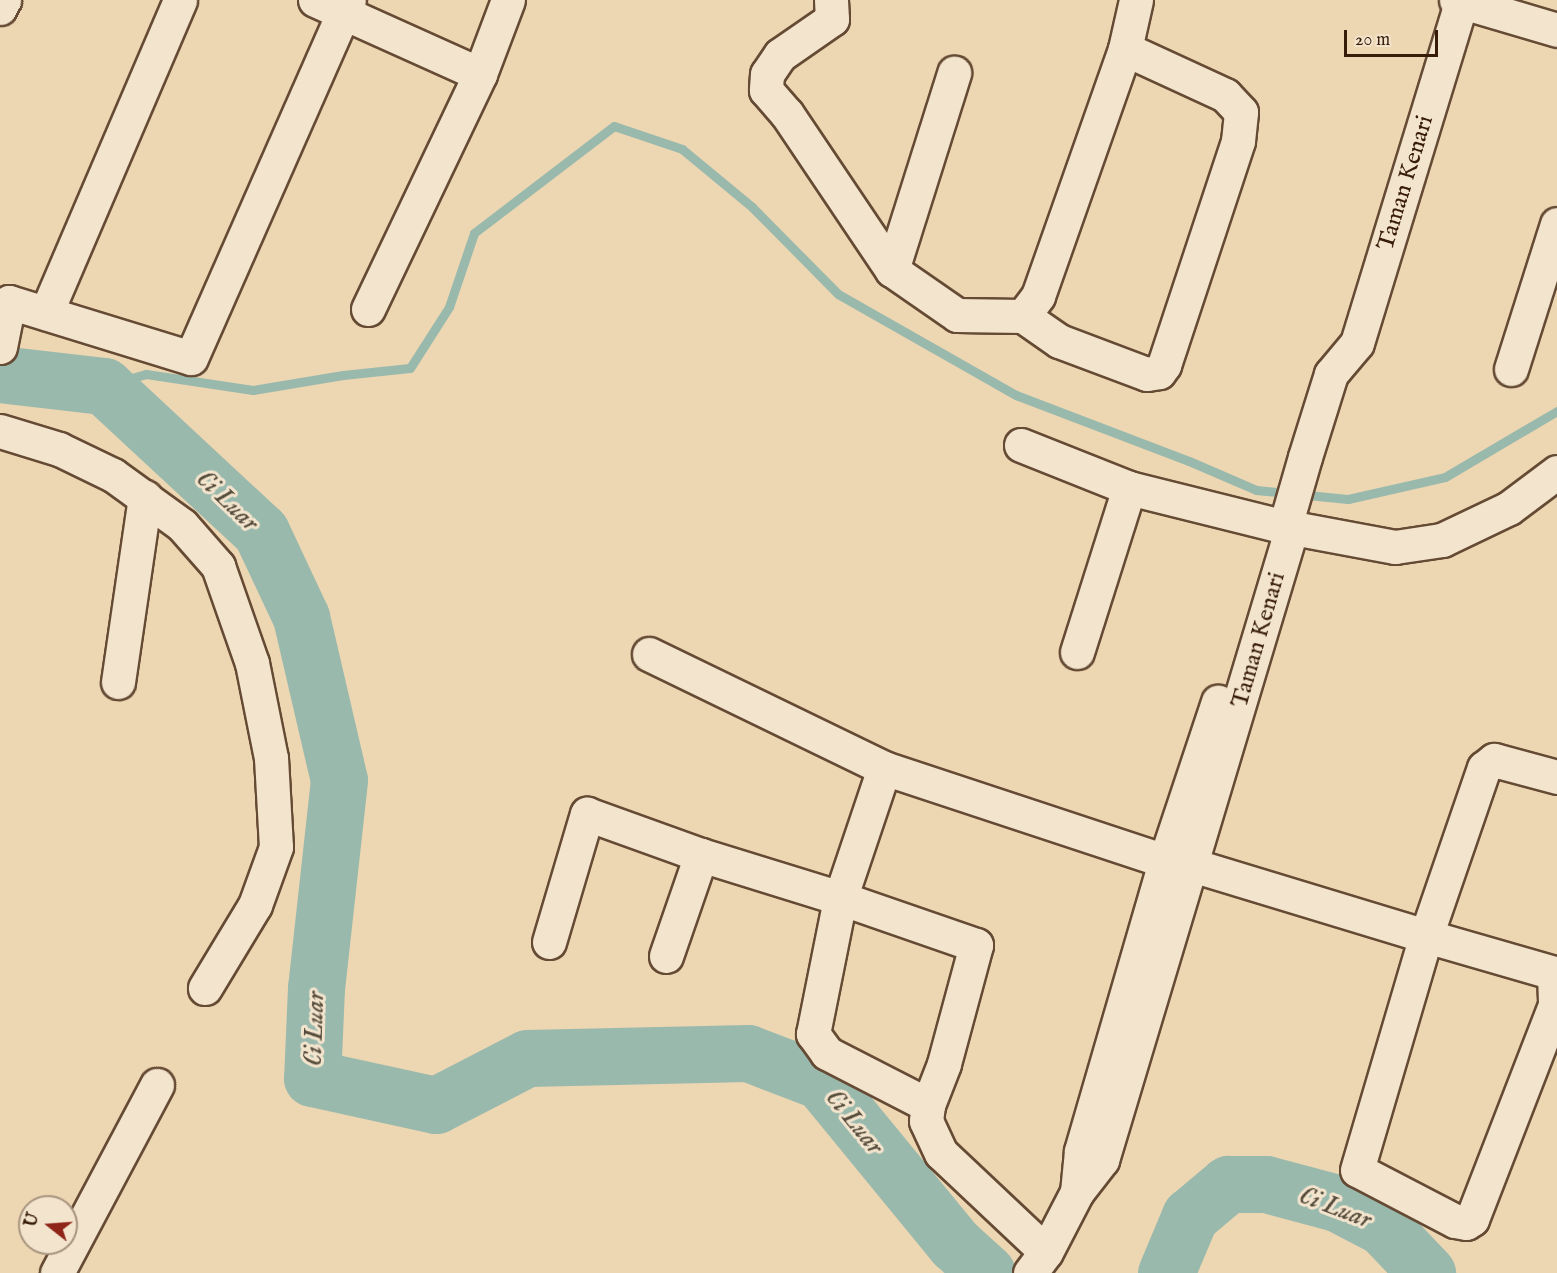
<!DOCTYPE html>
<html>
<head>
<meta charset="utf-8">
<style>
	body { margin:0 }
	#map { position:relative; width:1557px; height:1273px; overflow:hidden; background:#edd6b2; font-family:"IM FELL English",serif }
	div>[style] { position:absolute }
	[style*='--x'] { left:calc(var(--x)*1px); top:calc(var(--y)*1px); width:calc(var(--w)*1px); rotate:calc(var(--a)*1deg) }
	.stream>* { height:9px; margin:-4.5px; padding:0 4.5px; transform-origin:4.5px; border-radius:4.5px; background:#99b9ad }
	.river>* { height:57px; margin:-28.5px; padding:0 28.5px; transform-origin:28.5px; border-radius:28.5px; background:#99b9ad }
	.roads { filter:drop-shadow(2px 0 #654a34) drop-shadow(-2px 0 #654a34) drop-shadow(0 2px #654a34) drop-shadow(0 -2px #654a34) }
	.minor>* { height:33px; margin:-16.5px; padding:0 16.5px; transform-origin:16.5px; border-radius:16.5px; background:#f3e4cd }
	span { translate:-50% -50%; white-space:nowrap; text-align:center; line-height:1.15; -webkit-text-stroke:6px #f3e4cd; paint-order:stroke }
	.street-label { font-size:24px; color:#381c0a }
	.water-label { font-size:26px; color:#554b3b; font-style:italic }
	.north { position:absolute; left:18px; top:1195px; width:60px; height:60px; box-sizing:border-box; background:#f3e4cd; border:2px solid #a8947f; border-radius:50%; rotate:287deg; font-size:16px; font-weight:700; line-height:24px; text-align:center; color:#381c0a }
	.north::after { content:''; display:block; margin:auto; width:21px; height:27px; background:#8f2418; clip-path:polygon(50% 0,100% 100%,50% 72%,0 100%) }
	.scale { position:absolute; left:1344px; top:30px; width:94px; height:27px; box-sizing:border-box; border:3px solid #381c0a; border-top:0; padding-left:8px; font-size:18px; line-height:21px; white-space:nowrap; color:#381c0a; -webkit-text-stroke:4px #f3e4cd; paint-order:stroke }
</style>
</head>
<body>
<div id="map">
	<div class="stream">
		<div style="--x:104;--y:386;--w:44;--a:-15.9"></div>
		<div style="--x:146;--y:374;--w:108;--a:8.5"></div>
		<div style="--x:253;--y:390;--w:91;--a:-9.5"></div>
		<div style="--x:343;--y:375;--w:67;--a:-6"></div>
		<div style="--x:410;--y:368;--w:72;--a:-57.4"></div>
		<div style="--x:449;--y:307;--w:78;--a:-71.3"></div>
		<div style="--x:474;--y:233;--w:176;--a:-37.4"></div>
		<div style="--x:614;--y:126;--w:72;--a:18.7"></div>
		<div style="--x:682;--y:149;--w:91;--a:39.6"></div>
		<div style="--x:752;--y:207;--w:122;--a:45.3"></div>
		<div style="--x:838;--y:294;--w:205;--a:29.6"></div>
		<div style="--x:1016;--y:395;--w:185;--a:20.9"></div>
		<div style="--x:1189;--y:461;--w:73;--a:23.4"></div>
		<div style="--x:1256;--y:490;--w:92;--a:5.6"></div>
		<div style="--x:1348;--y:499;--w:99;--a:-12.8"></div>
		<div style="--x:1445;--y:477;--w:130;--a:-30.5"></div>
	</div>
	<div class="river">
		<div style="--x:0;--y:374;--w:105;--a:6.6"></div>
		<div style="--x:104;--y:386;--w:214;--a:42.9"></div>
		<div style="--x:261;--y:532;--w:94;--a:64.8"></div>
		<div style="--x:301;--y:617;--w:167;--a:76.9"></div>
		<div style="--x:339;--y:780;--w:209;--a:96.3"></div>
		<div style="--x:316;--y:988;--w:90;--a:92.5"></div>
		<div style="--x:312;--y:1078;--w:127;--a:12.3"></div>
		<div style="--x:436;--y:1105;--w:102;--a:-27.3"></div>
		<div style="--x:527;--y:1058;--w:221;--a:-1.3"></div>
		<div style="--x:748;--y:1053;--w:78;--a:21"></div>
		<div style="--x:821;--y:1081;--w:211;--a:50.6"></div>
		<div style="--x:955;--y:1244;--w:43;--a:42.2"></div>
		<div style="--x:1166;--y:1273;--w:62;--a:-67.2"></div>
		<div style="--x:1190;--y:1216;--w:50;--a:-40.1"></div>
		<div style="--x:1228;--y:1184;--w:38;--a:0"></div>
		<div style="--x:1266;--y:1184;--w:73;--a:15"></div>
		<div style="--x:1337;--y:1203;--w:52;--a:27.6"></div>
		<div style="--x:1383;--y:1227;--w:64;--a:46.3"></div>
	</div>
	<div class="roads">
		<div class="minor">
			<div style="--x:315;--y:0;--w:181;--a:24.2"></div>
			<div style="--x:831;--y:0;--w:19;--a:87"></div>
			<div style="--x:832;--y:19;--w:63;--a:145.3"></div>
			<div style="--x:780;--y:55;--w:23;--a:124"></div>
			<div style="--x:767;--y:74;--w:16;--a:94"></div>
			<div style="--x:766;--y:90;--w:32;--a:49"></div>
			<div style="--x:787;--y:114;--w:188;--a:56.1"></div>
			<div style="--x:892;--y:270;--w:79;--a:34.7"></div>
			<div style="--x:957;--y:315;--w:66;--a:0.9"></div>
			<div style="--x:1023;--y:316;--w:25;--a:-53"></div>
			<div style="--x:1038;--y:296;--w:262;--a:-70.6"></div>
			<div style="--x:1125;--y:49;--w:50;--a:-77.3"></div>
			<div style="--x:1456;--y:0;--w:105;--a:16.5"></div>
			<div style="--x:0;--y:8;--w:9;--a:-63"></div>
			<div style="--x:892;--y:270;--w:207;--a:-72.5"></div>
			<div style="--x:368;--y:309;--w:260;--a:-64.5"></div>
			<div style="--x:480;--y:74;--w:79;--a:-69.3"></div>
			<div style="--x:46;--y:313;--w:340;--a:-66.8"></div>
			<div style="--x:1023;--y:316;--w:44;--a:34.8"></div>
			<div style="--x:1059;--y:341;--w:94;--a:20.6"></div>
			<div style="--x:1147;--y:374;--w:12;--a:-9"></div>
			<div style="--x:1159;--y:372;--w:9;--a:-54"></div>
			<div style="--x:1164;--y:365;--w:236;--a:-71.7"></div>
			<div style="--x:1238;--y:141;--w:29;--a:-84"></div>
			<div style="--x:1241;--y:112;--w:23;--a:-133"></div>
			<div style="--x:1225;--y:95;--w:110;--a:-155.3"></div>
			<div style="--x:0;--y:347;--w:46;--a:-78.7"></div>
			<div style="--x:9;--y:302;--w:190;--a:17.1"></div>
			<div style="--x:191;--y:358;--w:391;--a:-66.2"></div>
			<div style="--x:1511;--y:369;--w:152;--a:-72.4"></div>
			<div style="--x:0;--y:431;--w:62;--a:17"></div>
			<div style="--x:59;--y:449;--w:60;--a:25.7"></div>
			<div style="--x:113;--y:475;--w:85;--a:35.9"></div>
			<div style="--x:182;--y:525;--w:55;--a:48.7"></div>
			<div style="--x:218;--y:566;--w:103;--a:70.7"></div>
			<div style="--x:252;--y:663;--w:97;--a:78.7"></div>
			<div style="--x:271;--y:758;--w:89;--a:86.8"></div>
			<div style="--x:276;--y:847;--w:62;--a:109.9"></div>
			<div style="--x:255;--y:905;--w:97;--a:121.1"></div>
			<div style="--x:1021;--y:445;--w:116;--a:21.7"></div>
			<div style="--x:1129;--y:488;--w:153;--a:14"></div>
			<div style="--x:1277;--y:525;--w:120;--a:10.6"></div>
			<div style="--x:1395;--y:547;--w:48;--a:-8.5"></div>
			<div style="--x:1442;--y:540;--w:74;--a:-25.5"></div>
			<div style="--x:1509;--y:508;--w:60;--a:-36.9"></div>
			<div style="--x:1077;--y:652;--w:172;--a:-72.4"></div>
			<div style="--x:649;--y:654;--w:261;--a:25.9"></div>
			<div style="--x:118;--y:682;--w:187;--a:-81.7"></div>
			<div style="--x:1192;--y:865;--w:245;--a:16.9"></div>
			<div style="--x:1426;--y:936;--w:133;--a:16.1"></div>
			<div style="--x:1554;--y:973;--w:32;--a:88"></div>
			<div style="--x:1555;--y:1005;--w:230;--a:111.2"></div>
			<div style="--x:1472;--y:1219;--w:7;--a:146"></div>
			<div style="--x:1466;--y:1223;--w:11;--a:-170"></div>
			<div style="--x:1455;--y:1221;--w:110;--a:-152.5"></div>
			<div style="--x:1357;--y:1170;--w:244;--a:-73.6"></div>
			<div style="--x:1426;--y:936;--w:178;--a:-71"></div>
			<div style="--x:1484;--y:768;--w:13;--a:-39"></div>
			<div style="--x:1494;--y:760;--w:65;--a:15.1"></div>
			<div style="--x:549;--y:942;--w:134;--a:-73.5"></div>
			<div style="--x:587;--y:814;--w:121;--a:19.8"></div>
			<div style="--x:701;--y:855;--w:145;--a:17.2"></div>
			<div style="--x:840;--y:898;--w:144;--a:19.1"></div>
			<div style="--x:976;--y:945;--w:123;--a:105.1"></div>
			<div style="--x:944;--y:1064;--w:44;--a:111.3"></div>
			<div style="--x:928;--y:1105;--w:16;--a:97"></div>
			<div style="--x:926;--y:1121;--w:35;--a:65"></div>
			<div style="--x:941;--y:1153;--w:144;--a:43.3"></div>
			<div style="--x:666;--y:956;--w:107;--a:-70.9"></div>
			<div style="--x:928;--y:1105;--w:114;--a:-152.8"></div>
			<div style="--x:827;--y:1053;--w:24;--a:-126"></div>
			<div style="--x:813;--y:1034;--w:138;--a:-78.7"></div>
			<div style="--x:840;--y:899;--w:138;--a:-71.4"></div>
			<div style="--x:884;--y:768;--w:296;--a:18.3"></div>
			<div style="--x:1077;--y:1192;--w:41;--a:-84.4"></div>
			<div style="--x:1081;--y:1151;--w:302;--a:-73.8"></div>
			<div style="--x:1165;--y:861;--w:168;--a:-71.6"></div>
			<div style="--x:57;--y:1273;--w:213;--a:-62"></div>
			<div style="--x:1030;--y:1273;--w:26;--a:-53"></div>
			<div style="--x:1046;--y:1252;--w:68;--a:-62.7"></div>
			<div style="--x:1077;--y:1192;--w:41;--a:-52"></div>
			<div style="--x:1102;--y:1160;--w:661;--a:-73.29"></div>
			<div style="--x:1292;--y:527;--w:12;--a:-110"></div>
			<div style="--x:1288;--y:516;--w:61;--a:-73.9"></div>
			<div style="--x:1305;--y:457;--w:87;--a:-72.6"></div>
			<div style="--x:1331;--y:374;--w:40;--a:-50"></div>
			<div style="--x:1357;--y:343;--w:359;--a:-73"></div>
		</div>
	</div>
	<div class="street-label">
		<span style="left:1406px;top:183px;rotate:-73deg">Taman Kenari</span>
		<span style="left:1259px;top:640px;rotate:-74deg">Taman Kenari</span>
	</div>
	<div class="water-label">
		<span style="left:227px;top:501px;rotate:44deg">Ci Luar</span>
		<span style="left:315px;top:1029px;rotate:-88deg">Ci Luar</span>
		<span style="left:854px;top:1122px;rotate:51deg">Ci Luar</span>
		<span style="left:1335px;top:1208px;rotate:21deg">Ci Luar</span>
	</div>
	<div class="north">U</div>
	<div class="scale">20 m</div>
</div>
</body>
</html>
